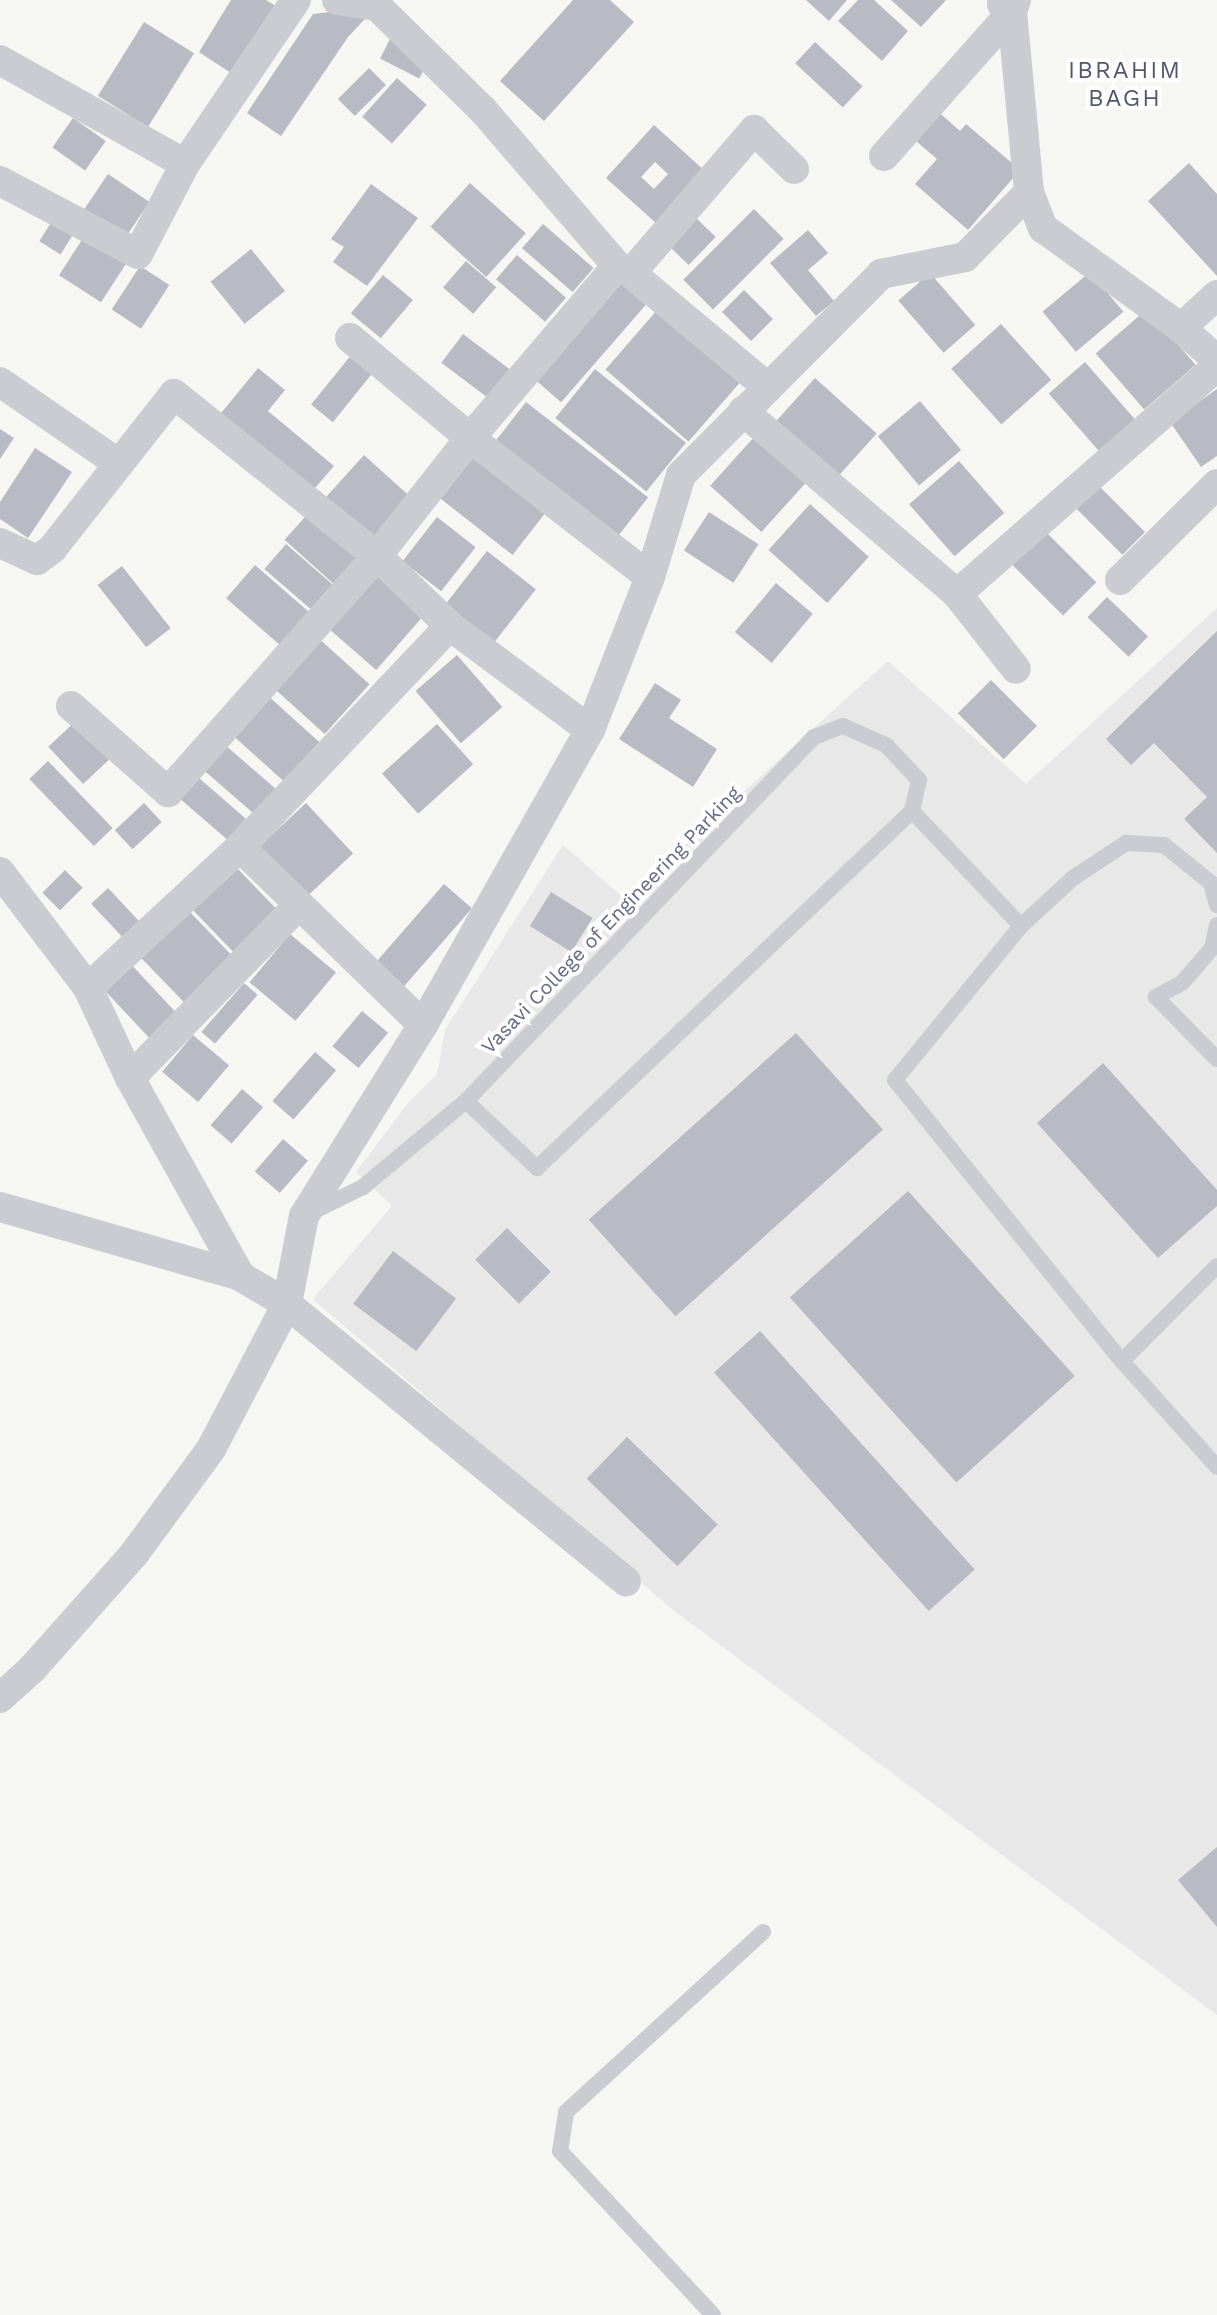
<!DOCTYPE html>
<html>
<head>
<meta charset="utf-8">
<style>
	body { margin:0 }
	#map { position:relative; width:1217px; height:2315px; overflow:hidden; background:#f6f7f3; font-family:"Work Sans",sans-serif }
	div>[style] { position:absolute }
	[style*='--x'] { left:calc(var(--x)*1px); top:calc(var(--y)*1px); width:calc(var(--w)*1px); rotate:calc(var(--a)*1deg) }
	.built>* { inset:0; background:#e7e8e7 }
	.building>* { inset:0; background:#b8bbc3; transform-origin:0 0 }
	.service>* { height:16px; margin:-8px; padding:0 8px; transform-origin:8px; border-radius:8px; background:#cbccd1 }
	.minor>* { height:30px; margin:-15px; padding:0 15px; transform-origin:15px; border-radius:15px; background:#cbccd1 }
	span { translate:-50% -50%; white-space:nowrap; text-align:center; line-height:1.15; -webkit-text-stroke:8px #fff; paint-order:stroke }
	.street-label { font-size:20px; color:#646b87 }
	.quarter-label { font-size:24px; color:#52586b; letter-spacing:2px }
</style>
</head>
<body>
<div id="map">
	<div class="built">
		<div style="clip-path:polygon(1217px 608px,1217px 2015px,673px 1610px,313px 1299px,392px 1206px,356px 1172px,408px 1103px,437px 1074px,445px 1030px,563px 845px,625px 899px,888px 661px,1026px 784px)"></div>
	</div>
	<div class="building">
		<div style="clip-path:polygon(231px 0,266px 0,276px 6px,234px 75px,199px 52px)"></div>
		<div style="clip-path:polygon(573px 0,610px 0,634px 22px,544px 121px,500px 81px)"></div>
		<div style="clip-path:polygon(806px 0,847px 0,829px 21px)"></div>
		<div style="clip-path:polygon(858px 0,874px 0,908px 31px,882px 61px,838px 21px)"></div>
		<div style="clip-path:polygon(891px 0,946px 0,921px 27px)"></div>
		<div style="clip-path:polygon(377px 6px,348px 37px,281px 136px,247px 113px,313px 14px)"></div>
		<div style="left:144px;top:22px;width:59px;height:87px;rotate:32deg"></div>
		<div style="left:390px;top:39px;width:44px;height:22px;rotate:27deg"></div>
		<div style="left:815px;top:42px;width:65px;height:29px;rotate:43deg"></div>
		<div style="left:369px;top:68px;width:24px;height:44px;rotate:45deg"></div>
		<div style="left:397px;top:78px;width:40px;height:52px;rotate:42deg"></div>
		<div style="clip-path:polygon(933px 107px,960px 131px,966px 124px,1020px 170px,968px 230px,915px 184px,937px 159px,909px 135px)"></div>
		<div style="left:73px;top:118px;width:40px;height:36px;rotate:35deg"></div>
		<div style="clip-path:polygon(evenodd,654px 125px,705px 171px,657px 224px,606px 178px,654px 125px,655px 162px,668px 174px,654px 189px,641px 177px,655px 162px)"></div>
		<div style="clip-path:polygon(1189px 163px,1217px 194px,1217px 276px,1148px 201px)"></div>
		<div style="left:108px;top:174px;width:50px;height:48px;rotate:34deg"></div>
		<div style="left:470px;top:183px;width:75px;height:59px;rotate:42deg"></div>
		<div style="clip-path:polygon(371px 184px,418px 218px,367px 286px,333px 262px,344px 247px,331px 239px)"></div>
		<div style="left:754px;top:209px;width:42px;height:100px;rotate:45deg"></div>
		<div style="left:692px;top:214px;width:33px;height:39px;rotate:44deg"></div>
		<div style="left:52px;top:221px;width:25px;height:24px;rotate:32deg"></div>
		<div style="left:543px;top:224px;width:67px;height:32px;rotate:41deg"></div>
		<div style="left:89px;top:229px;width:50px;height:55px;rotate:33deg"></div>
		<div style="clip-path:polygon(808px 230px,828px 253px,808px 270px,834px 301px,816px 316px,770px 263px)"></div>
		<div style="left:251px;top:249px;width:54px;height:52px;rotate:51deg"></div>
		<div style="left:517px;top:255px;width:65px;height:32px;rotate:41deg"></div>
		<div style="left:466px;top:261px;width:40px;height:35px;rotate:41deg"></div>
		<div style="left:140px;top:266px;width:35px;height:52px;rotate:33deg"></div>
		<div style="left:1090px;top:272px;width:52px;height:62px;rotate:50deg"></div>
		<div style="left:930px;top:273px;width:69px;height:42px;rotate:49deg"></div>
		<div style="left:383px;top:275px;width:39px;height:50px;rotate:40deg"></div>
		<div style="left:617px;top:280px;width:38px;height:129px;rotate:41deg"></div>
		<div style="left:744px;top:290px;width:41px;height:31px;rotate:45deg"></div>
		<div style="left:658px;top:309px;width:110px;height:80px;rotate:41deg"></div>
		<div style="left:1147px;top:309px;width:74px;height:68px;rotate:49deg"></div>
		<div style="left:1001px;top:324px;width:75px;height:67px;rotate:48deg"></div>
		<div style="left:463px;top:334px;width:67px;height:36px;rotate:37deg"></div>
		<div style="left:352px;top:354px;width:28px;height:65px;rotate:39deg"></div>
		<div style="left:1085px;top:362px;width:78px;height:48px;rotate:49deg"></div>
		<div style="clip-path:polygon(258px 368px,285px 390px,268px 411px,334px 466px,309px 495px,217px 418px)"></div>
		<div style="left:595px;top:369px;width:117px;height:63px;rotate:39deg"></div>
		<div style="left:815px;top:378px;width:83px;height:64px;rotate:42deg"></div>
		<div style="clip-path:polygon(1217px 389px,1217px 456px,1201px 467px,1170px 422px)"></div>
		<div style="left:920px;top:401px;width:64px;height:55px;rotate:50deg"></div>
		<div style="left:526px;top:402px;width:155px;height:59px;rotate:38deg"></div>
		<div style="clip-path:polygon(0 429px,14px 438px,0 459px)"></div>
		<div style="left:755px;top:436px;width:69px;height:67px;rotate:42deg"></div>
		<div style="clip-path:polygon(35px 448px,72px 472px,28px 538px,0 519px,0 502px)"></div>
		<div style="left:479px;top:450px;width:91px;height:62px;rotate:38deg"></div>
		<div style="left:364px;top:455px;width:63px;height:65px;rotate:42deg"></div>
		<div style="left:959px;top:461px;width:69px;height:66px;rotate:49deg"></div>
		<div style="left:1092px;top:479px;width:75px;height:32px;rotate:45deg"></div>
		<div style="left:810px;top:504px;width:79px;height:62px;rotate:42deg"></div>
		<div style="left:314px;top:507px;width:74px;height:44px;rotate:42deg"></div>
		<div style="left:709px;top:512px;width:59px;height:46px;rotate:33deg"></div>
		<div style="left:437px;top:517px;width:49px;height:56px;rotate:38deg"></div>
		<div style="left:1039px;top:525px;width:81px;height:47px;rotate:45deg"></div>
		<div style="left:286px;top:544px;width:67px;height:33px;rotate:41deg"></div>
		<div style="left:487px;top:551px;width:62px;height:70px;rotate:38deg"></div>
		<div style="left:255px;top:565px;width:72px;height:44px;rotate:41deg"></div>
		<div style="left:122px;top:566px;width:79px;height:31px;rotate:52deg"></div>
		<div style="left:377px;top:570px;width:65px;height:76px;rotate:41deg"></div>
		<div style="left:776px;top:583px;width:48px;height:64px;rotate:40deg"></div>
		<div style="left:1107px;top:597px;width:57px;height:28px;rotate:44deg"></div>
		<div style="clip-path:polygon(1217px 631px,1217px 853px,1184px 819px,1207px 797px,1154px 743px,1131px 765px,1106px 739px)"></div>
		<div style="left:316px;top:636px;width:72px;height:67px;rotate:42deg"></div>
		<div style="left:457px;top:655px;width:69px;height:55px;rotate:49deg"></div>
		<div style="left:991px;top:680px;width:65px;height:47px;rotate:45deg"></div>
		<div style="clip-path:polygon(655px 683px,681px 700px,669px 718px,717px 749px,693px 787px,619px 739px)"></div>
		<div style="left:266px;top:694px;width:72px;height:53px;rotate:42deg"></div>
		<div style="left:79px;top:718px;width:51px;height:42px;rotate:47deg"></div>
		<div style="left:437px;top:724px;width:54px;height:74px;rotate:48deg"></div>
		<div style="left:224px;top:744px;width:76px;height:33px;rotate:41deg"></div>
		<div style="left:48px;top:761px;width:93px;height:26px;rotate:46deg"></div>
		<div style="left:199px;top:778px;width:62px;height:28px;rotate:41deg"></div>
		<div style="left:144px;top:803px;width:26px;height:40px;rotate:47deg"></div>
		<div style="left:306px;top:803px;width:69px;height:69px;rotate:47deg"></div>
		<div style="left:235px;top:866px;width:66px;height:61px;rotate:46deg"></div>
		<div style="left:65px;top:870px;width:25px;height:32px;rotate:45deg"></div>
		<div style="left:444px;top:884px;width:37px;height:108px;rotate:41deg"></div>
		<div style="left:108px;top:888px;width:47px;height:23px;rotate:47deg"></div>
		<div style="left:551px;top:892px;width:49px;height:40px;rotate:32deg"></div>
		<div style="left:187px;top:909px;width:72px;height:67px;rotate:46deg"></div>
		<div style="left:290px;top:934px;width:60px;height:63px;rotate:40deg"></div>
		<div style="left:128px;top:961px;width:73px;height:37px;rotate:47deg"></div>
		<div style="left:244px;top:983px;width:18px;height:65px;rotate:41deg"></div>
		<div style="left:362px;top:1011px;width:34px;height:46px;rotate:40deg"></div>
		<div style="left:796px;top:1033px;width:130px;height:279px;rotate:48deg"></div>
		<div style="left:193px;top:1035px;width:47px;height:48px;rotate:40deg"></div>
		<div style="left:315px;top:1052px;width:28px;height:65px;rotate:41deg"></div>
		<div style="clip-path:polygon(1103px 1063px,1217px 1190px,1217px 1206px,1158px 1258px,1037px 1123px)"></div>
		<div style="left:242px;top:1089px;width:28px;height:48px;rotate:41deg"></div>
		<div style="left:283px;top:1139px;width:33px;height:43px;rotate:41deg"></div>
		<div style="left:908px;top:1191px;width:249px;height:159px;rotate:48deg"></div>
		<div style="left:507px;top:1228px;width:62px;height:45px;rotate:45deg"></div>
		<div style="left:393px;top:1251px;width:79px;height:66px;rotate:37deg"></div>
		<div style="left:760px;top:1331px;width:321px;height:62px;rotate:48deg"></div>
		<div style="left:627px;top:1437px;width:126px;height:58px;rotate:44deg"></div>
		<div style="clip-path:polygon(1217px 1847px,1217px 1927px,1178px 1880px)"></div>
	</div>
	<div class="service">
		<div style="--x:912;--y:811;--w:158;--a:46.5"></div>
		<div style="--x:1021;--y:926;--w:71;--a:-42.7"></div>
		<div style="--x:1073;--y:878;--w:64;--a:-33.4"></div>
		<div style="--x:1126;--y:843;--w:38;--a:3"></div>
		<div style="--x:1164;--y:845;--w:60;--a:39"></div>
		<div style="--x:1211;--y:883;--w:23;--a:75"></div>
		<div style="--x:1217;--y:925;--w:24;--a:102"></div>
		<div style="--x:1212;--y:948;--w:46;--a:130.6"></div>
		<div style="--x:1182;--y:983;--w:30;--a:152"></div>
		<div style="--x:1156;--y:997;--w:87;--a:45.5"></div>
		<div style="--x:1021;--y:926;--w:199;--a:129.3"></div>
		<div style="--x:895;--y:1080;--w:361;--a:51.1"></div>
		<div style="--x:1122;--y:1361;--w:142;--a:48.1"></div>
		<div style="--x:466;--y:1101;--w:98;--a:43.3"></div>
		<div style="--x:537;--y:1168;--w:518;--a:-43.59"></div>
		<div style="--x:310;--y:1213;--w:59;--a:-26.1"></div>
		<div style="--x:363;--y:1187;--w:134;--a:-39.9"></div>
		<div style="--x:466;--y:1101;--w:504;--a:-46.29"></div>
		<div style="--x:814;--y:737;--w:31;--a:-21"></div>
		<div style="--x:843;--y:726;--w:47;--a:23.8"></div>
		<div style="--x:886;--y:745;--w:48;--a:46.7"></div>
		<div style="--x:919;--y:780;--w:32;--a:103"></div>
		<div style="--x:1122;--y:1361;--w:134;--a:-45"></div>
		<div style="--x:713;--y:2315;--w:224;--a:-133"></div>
		<div style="--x:560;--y:2151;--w:39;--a:-81"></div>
		<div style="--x:566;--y:2112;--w:267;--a:-42.4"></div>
	</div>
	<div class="minor">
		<div style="--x:337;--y:0;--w:40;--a:8.5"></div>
		<div style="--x:377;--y:6;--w:148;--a:44.5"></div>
		<div style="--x:483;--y:110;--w:206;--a:49.3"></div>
		<div style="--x:617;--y:266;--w:16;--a:27"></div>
		<div style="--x:631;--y:273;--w:176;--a:39.9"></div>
		<div style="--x:1016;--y:0;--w:13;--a:108"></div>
		<div style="--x:1012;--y:12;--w:181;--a:84.6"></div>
		<div style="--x:1029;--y:192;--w:39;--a:69"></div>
		<div style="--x:1043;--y:228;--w:170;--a:35.9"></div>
		<div style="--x:1181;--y:328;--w:48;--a:41.6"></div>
		<div style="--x:0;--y:60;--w:212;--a:29.3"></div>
		<div style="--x:884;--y:156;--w:193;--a:-48.4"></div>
		<div style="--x:1012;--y:12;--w:13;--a:-141"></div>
		<div style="--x:0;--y:181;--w:156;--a:27.9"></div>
		<div style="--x:138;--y:254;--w:102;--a:-62.4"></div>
		<div style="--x:185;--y:164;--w:198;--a:-55.9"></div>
		<div style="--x:631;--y:273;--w:189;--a:-49.3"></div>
		<div style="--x:754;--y:130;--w:56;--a:44.3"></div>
		<div style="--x:1181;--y:328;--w:49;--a:-42.5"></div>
		<div style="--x:350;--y:338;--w:156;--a:39.8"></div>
		<div style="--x:470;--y:438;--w:227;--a:37.7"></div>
		<div style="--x:0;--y:382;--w:143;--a:34.5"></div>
		<div style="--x:743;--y:411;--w:282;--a:40.5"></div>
		<div style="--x:957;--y:594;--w:346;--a:-41.2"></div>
		<div style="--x:0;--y:543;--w:41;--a:24.7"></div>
		<div style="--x:37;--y:560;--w:19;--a:-36"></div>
		<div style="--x:52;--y:549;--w:197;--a:-51.8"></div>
		<div style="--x:174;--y:394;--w:260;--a:38.6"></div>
		<div style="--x:377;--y:556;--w:101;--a:43.8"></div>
		<div style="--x:450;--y:626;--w:174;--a:36.6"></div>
		<div style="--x:1120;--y:580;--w:136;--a:-44.7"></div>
		<div style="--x:957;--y:594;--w:95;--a:51.8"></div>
		<div style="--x:71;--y:706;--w:130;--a:41.6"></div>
		<div style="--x:168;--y:792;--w:315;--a:-48.5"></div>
		<div style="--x:377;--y:556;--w:150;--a:-51.8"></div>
		<div style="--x:470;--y:438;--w:226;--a:-49.5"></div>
		<div style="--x:240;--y:847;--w:255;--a:44.2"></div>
		<div style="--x:0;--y:872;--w:146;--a:52.8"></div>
		<div style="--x:88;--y:988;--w:99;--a:65"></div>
		<div style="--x:130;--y:1078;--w:227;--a:60.9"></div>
		<div style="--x:88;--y:988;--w:207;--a:-42.8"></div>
		<div style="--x:240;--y:847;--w:305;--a:-46.5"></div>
		<div style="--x:130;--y:1078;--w:242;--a:-45.7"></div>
		<div style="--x:0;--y:1207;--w:250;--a:16"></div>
		<div style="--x:240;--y:1276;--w:55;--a:30.8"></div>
		<div style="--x:287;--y:1304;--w:438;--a:39.3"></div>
		<div style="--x:0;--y:1698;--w:43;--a:-42.2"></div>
		<div style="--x:32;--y:1669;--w:154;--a:-48.4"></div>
		<div style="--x:134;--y:1554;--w:130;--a:-53.7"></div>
		<div style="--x:211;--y:1449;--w:164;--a:-62.3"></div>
		<div style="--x:287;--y:1304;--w:90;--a:-79.1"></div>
		<div style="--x:304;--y:1216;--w:225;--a:-58.1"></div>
		<div style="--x:423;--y:1025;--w:339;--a:-60.5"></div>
		<div style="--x:590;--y:730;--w:164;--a:-68.6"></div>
		<div style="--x:650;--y:577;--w:107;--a:-73.1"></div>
		<div style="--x:681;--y:475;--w:284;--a:-45.1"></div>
		<div style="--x:881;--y:274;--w:86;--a:-11.4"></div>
		<div style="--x:965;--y:257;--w:91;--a:-45.4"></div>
	</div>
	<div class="street-label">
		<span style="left:611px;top:920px;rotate:-46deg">Vasavi College of Engineering Parking</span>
	</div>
	<div class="quarter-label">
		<span style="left:1125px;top:85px">IBRAHIM<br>BAGH</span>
	</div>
</div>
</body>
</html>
